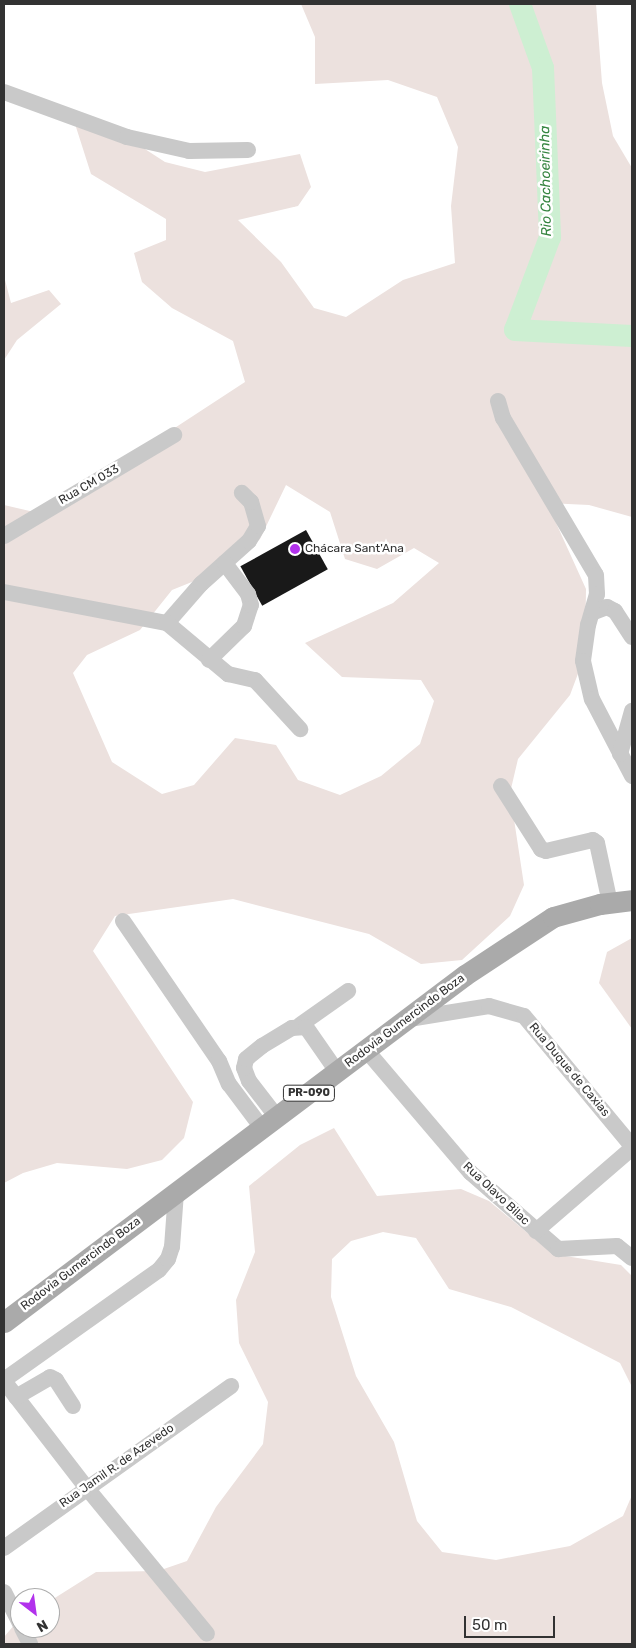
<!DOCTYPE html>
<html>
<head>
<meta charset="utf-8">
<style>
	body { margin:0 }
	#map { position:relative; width:636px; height:1648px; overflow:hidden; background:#fff; font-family:Rubik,sans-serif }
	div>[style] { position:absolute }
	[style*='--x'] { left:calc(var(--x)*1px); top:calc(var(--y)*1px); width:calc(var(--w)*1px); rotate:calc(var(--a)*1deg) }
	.green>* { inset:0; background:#ece1de }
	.river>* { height:22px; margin:-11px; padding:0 11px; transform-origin:11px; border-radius:11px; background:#cdefd2 }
	.building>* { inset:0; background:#191919; transform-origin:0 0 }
	.minor>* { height:16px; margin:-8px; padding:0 8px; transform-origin:8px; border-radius:8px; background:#c9c9c9 }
	.major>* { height:21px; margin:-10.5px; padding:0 10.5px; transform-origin:10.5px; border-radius:10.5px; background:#aaa }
	.dots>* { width:14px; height:14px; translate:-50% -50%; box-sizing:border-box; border:2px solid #fff; border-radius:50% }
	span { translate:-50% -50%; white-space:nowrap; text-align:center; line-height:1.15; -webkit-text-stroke:5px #fff; paint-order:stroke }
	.shield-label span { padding:1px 4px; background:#fff; border:1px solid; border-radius:4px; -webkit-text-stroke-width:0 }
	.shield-label { font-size:11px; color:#323232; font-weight:700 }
	.street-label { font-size:12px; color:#323232 }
	.poi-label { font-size:12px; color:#323232 }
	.left { translate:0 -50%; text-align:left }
	.water-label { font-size:14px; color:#368541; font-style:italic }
	.frame { position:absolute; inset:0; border:5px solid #323232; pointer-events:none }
	.north { position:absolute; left:10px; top:1588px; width:50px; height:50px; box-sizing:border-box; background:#fff; border:1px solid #adadad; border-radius:50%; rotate:150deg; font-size:14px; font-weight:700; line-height:20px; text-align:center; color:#323232 }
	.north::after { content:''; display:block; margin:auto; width:18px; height:22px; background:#b232ec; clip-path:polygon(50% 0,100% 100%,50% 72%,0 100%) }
	.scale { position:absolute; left:464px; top:1616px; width:91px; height:22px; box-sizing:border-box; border:2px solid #323232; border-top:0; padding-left:6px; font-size:15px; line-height:18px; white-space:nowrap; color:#323232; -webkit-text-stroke:4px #fff; paint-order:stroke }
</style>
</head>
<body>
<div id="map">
	<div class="green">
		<div style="clip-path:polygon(evenodd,301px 4px,596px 4px,602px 83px,613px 136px,632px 168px,632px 517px,589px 505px,547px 503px,586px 589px,585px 655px,570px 695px,518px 759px,510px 793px,524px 885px,510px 916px,462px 960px,421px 964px,369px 934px,233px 899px,115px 916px,93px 951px,193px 1102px,184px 1138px,162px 1160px,127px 1169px,57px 1163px,23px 1173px,4px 1183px,4px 505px,34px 512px,141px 450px,245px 382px,233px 341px,172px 308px,142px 282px,134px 253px,166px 240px,166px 219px,91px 174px,76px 127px,114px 129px,165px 162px,205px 172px,300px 154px,311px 187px,298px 206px,238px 220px,281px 262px,314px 308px,346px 317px,403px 280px,455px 263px,451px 206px,458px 147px,437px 97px,388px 80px,315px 84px,315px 37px,301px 4px,286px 485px,330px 512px,345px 559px,377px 569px,414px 548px,439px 563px,393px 603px,305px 643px,342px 677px,421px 680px,434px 701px,420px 744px,381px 776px,340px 795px,298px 780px,276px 745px,235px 738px,194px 785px,162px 794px,112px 762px,73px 673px,87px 655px,140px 630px,172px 590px,229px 567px,260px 539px,286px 485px)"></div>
		<div style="clip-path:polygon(4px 276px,11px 303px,49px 290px,61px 304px,17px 340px,4px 360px)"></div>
		<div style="clip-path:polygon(632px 938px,632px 1029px,599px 983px,607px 952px)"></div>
		<div style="clip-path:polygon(334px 1128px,377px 1196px,461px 1189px,489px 1201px,553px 1254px,621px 1265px,632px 1276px,632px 1387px,620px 1363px,511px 1307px,449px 1289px,416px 1238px,383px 1232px,351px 1241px,332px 1259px,331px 1297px,356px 1376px,394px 1442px,417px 1521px,442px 1552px,496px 1560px,570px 1546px,623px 1516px,632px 1495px,632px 1644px,4px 1644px,4px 1637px,15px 1624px,20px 1628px,50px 1628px,50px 1601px,96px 1572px,158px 1571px,187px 1561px,216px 1507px,263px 1444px,268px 1402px,239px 1343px,236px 1300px,255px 1252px,249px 1186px,300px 1145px)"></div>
	</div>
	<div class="river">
		<div style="--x:520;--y:4;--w:68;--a:70.2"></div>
		<div style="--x:543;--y:68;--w:169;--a:87.6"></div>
		<div style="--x:550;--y:237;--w:99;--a:110.6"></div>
		<div style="--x:515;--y:330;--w:117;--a:2.9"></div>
	</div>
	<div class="building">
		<div style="left:306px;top:530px;width:45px;height:75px;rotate:61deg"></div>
	</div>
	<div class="minor">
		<div style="--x:4;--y:92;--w:131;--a:20.1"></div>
		<div style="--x:127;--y:137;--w:64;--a:12.7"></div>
		<div style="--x:189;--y:151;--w:59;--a:-1"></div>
		<div style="--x:498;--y:401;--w:18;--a:74"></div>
		<div style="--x:503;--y:418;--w:182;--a:59.4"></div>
		<div style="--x:596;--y:575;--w:19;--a:87"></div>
		<div style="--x:597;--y:594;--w:32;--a:106"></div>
		<div style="--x:588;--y:625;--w:36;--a:98"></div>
		<div style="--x:583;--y:661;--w:39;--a:77"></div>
		<div style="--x:592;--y:699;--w:87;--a:62.5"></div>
		<div style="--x:4;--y:536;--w:198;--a:-30.7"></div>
		<div style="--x:4;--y:592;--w:166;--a:10.8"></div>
		<div style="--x:167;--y:623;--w:52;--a:-48.9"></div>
		<div style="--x:201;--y:584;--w:64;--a:-41.9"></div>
		<div style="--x:249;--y:541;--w:17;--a:-59"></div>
		<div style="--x:258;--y:526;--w:25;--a:-106"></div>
		<div style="--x:251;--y:502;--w:13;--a:-135"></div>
		<div style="--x:594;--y:612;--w:14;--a:-21"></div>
		<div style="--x:607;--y:607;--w:9;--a:27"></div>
		<div style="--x:615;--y:611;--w:31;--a:57"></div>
		<div style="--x:167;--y:623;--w:80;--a:39.9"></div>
		<div style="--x:228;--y:674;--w:28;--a:13"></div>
		<div style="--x:255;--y:680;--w:67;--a:47.4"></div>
		<div style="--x:209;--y:660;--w:49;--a:-44.2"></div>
		<div style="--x:244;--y:626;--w:22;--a:-72"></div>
		<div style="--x:251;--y:605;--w:11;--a:-105"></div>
		<div style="--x:248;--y:594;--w:39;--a:-127"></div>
		<div style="--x:620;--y:754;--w:45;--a:-74.4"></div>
		<div style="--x:501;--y:786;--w:75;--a:57.6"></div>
		<div style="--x:541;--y:849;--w:5;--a:22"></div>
		<div style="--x:546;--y:851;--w:48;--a:-13.2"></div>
		<div style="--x:593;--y:840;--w:5;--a:37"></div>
		<div style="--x:597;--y:843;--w:61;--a:77.8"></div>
		<div style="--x:123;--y:921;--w:170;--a:55.6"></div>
		<div style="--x:219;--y:1061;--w:25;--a:67"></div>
		<div style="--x:229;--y:1084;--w:55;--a:53.1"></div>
		<div style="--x:409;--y:1019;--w:81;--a:-9.2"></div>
		<div style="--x:489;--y:1006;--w:36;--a:16"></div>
		<div style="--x:524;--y:1016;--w:169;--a:50.3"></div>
		<div style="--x:300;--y:1025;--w:59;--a:-35.3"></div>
		<div style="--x:367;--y:1051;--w:160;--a:49.6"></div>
		<div style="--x:471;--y:1173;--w:116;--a:41.1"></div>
		<div style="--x:558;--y:1249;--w:59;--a:-2.9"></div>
		<div style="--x:617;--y:1246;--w:19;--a:39"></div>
		<div style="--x:276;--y:1116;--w:44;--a:-127.6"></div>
		<div style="--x:249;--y:1081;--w:14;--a:-111"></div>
		<div style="--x:244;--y:1068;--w:9;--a:-77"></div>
		<div style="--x:246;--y:1059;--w:21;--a:-39"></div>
		<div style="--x:262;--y:1046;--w:35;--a:-31"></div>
		<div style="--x:292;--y:1028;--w:14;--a:-4"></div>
		<div style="--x:306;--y:1027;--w:56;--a:55.2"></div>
		<div style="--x:536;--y:1231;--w:127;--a:-40.8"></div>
		<div style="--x:4;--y:1380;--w:190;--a:-35.4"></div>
		<div style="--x:159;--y:1270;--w:14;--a:-51"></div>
		<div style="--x:168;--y:1259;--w:13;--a:-72"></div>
		<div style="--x:172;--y:1247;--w:55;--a:-85.8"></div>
		<div style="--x:4;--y:1381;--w:134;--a:52.3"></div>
		<div style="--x:86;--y:1487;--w:190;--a:50.5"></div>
		<div style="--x:16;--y:1397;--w:39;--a:-30"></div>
		<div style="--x:50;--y:1377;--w:7;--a:27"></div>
		<div style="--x:56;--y:1380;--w:31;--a:57"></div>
		<div style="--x:4;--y:1548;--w:279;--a:-35.5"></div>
		<div style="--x:4;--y:1592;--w:36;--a:63"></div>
		<div style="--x:22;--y:1628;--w:18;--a:63"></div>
	</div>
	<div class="major">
		<div style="--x:4;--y:1322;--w:577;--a:-36.97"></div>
		<div style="--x:465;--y:975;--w:105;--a:-33.4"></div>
		<div style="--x:553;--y:917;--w:49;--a:-15.5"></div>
		<div style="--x:600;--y:904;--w:32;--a:-7"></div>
	</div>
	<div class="dots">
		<div style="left:295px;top:549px;background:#b232ec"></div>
	</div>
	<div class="shield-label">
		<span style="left:309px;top:1093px">PR-090</span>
	</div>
	<div class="street-label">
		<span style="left:89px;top:485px;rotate:-30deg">Rua CM 033</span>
		<span style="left:405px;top:1021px;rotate:-37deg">Rodovia Gumercindo Boza</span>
		<span style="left:569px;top:1070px;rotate:50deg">Rua Duque de Caxias</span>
		<span style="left:496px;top:1194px;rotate:43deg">Rua Olavo Bilac</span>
		<span style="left:81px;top:1264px;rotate:-37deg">Rodovia Gumercindo Boza</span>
		<span style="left:117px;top:1466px;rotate:-35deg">Rua Jamil R. de Azevedo</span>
	</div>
	<div class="poi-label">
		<span class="left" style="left:305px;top:549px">Chácara Sant'Ana</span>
	</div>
	<div class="water-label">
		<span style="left:546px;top:181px;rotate:-91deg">Rio Cachoeirinha</span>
	</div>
	<div class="frame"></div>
	<div class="north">N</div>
	<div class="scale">50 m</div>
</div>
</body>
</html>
